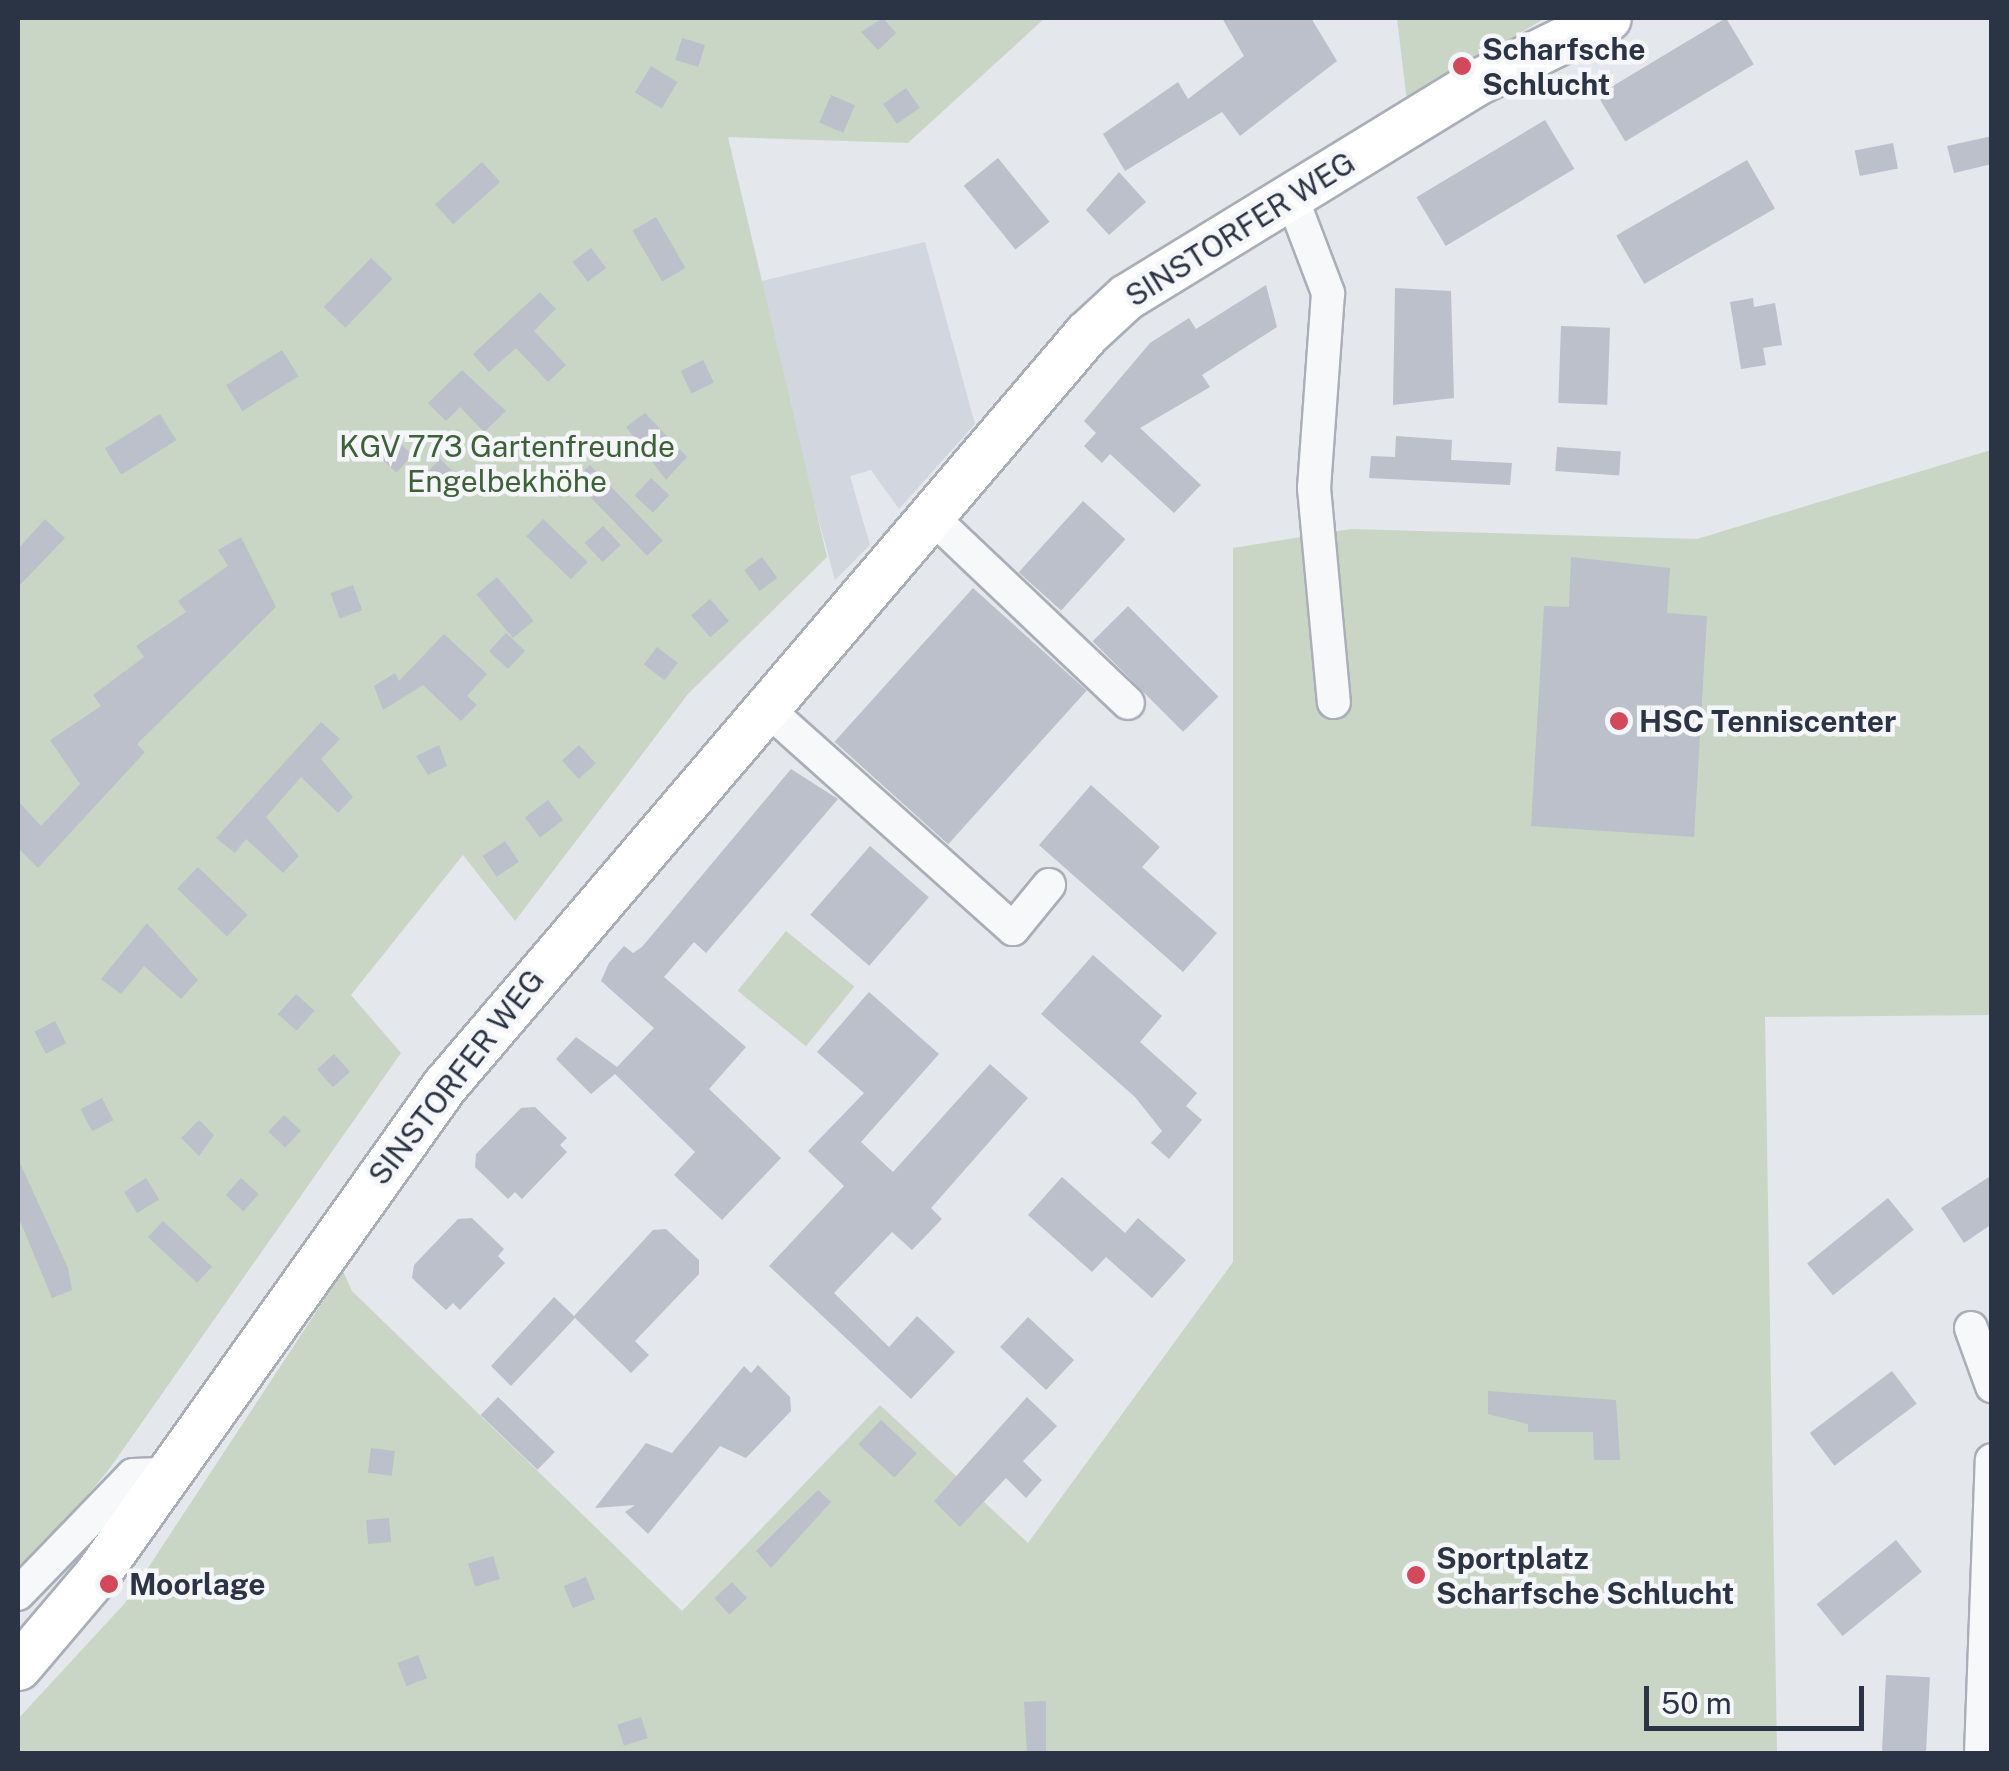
<!DOCTYPE html>
<html>
<head>
<meta charset="utf-8">
<style>
	body { margin:0 }
	#map { position:relative; width:2009px; height:1771px; overflow:hidden; background:#e4e7ec; font-family:"Public Sans",sans-serif }
	div>[style] { position:absolute }
	[style*='--x'] { left:calc(var(--x)*1px); top:calc(var(--y)*1px); width:calc(var(--w)*1px); rotate:calc(var(--a)*1deg) }
	.built>* { inset:0; background:#d2d6de }
	.green>* { inset:0; background:#c9d6c5; transform-origin:0 0 }
	.building>* { inset:0; background:#bbc0ca; transform-origin:0 0 }
	.roads { filter:drop-shadow(2px 0 #a9aeb7) drop-shadow(-2px 0 #a9aeb7) drop-shadow(0 2px #a9aeb7) drop-shadow(0 -2px #a9aeb7) }
	.street>* { height:32px; margin:-16px; padding:0 16px; transform-origin:16px; border-radius:16px; background:#f7f8fa }
	.secondary>* { height:45px; margin:-22.5px; padding:0 22.5px; transform-origin:22.5px; border-radius:22.5px; background:#fff }
	.dots>* { width:28px; height:28px; translate:-50% -50%; box-sizing:border-box; border:5px solid #f4f6f9; border-radius:50% }
	span { translate:-50% -50%; white-space:nowrap; text-align:center; line-height:1.15; -webkit-text-stroke:9px #f4f6f9; paint-order:stroke }
	.poi-label { font-size:30px; color:#2b3445; font-weight:700 }
	.left { translate:0 -50%; text-align:left }
	.street-label { font-size:30px; color:#2b3445 }
	.park-label { font-size:30px; color:#3f6138 }
	.frame { position:absolute; inset:0; border:20px solid #2b3445; pointer-events:none }
	.scale { position:absolute; left:1644px; top:1686px; width:220px; height:45px; box-sizing:border-box; border:5px solid #2b3445; border-top:0; padding-left:12px; font-size:30px; line-height:35px; white-space:nowrap; color:#2b3445; -webkit-text-stroke:8px #f4f6f9; paint-order:stroke }
</style>
</head>
<body>
<div id="map">
	<div class="built">
		<div style="clip-path:polygon(925px 242px,975px 424px,899px 509px,871px 470px,850px 476px,870px 545px,835px 580px,754px 283px)"></div>
	</div>
	<div class="green">
		<div style="clip-path:polygon(18px 18px,1045px 18px,908px 143px,728px 137px,827px 557px,688px 694px,515px 921px,463px 855px,351px 995px,401px 1053px,110px 1468px,38px 1556px,18px 1567px)"></div>
		<div style="clip-path:polygon(1397px 18px,1545px 18px,1407px 102px)"></div>
		<div style="clip-path:polygon(1991px 450px,1991px 1015px,1765px 1017px,1777px 1753px,18px 1754px,18px 1719px,125px 1603px,343px 1271px,352px 1291px,682px 1611px,880px 1405px,1028px 1543px,1233px 1262px,1233px 548px,1351px 529px,1697px 539px)"></div>
		<div style="left:786px;top:931px;width:88px;height:77px;rotate:39deg"></div>
	</div>
	<div class="building">
		<div style="clip-path:polygon(883px 18px,896px 33px,878px 50px,861px 32px)"></div>
		<div style="clip-path:polygon(1222px 18px,1311px 18px,1337px 61px,1240px 136px,1222px 112px,1125px 171px,1103px 134px,1178px 82px,1188px 99px,1244px 56px)"></div>
		<div style="left:1726px;top:18px;width:54px;height:150px;rotate:59deg"></div>
		<div style="left:682px;top:38px;width:24px;height:23px;rotate:17deg"></div>
		<div style="left:651px;top:66px;width:31px;height:31px;rotate:31deg"></div>
		<div style="left:906px;top:88px;width:24px;height:28px;rotate:55deg"></div>
		<div style="left:831px;top:95px;width:26px;height:30px;rotate:23deg"></div>
		<div style="left:1545px;top:120px;width:57px;height:150px;rotate:59deg"></div>
		<div style="clip-path:polygon(1992px 136px,1992px 164px,1954px 173px,1947px 146px)"></div>
		<div style="left:1893px;top:143px;width:26px;height:39px;rotate:79deg"></div>
		<div style="left:998px;top:158px;width:82px;height:44px;rotate:51deg"></div>
		<div style="left:1747px;top:160px;width:56px;height:151px;rotate:60deg"></div>
		<div style="left:482px;top:162px;width:27px;height:63px;rotate:48deg"></div>
		<div style="clip-path:polygon(1119px 172px,1146px 202px,1109px 235px,1086px 210px)"></div>
		<div style="left:656px;top:217px;width:59px;height:27px;rotate:60deg"></div>
		<div style="left:591px;top:248px;width:25px;height:23px;rotate:53deg"></div>
		<div style="left:371px;top:258px;width:30px;height:68px;rotate:44deg"></div>
		<div style="clip-path:polygon(1266px 285px,1277px 327px,1202px 375px,1210px 387px,1140px 428px,1201px 485px,1174px 513px,1110px 454px,1102px 463px,1084px 446px,1096px 433px,1084px 421px,1150px 343px,1189px 318px,1196px 329px)"></div>
		<div style="clip-path:polygon(1395px 288px,1451px 291px,1454px 398px,1393px 405px)"></div>
		<div style="clip-path:polygon(540px 292px,556px 309px,534px 331px,566px 365px,548px 382px,516px 348px,489px 372px,473px 354px)"></div>
		<div style="clip-path:polygon(1753px 298px,1754px 307px,1775px 303px,1782px 345px,1763px 348px,1766px 365px,1741px 369px,1730px 302px)"></div>
		<div style="left:1561px;top:326px;width:49px;height:77px;rotate:2deg"></div>
		<div style="left:282px;top:350px;width:31px;height:66px;rotate:58deg"></div>
		<div style="left:703px;top:360px;width:25px;height:25px;rotate:64deg"></div>
		<div style="clip-path:polygon(462px 370px,506px 411px,484px 432px,460px 407px,446px 421px,428px 403px)"></div>
		<div style="clip-path:polygon(645px 413px,687px 457px,666px 480px,626px 427px)"></div>
		<div style="left:160px;top:414px;width:31px;height:65px;rotate:58deg"></div>
		<div style="clip-path:polygon(1396px 436px,1452px 440px,1451px 460px,1512px 463px,1510px 485px,1369px 478px,1371px 456px,1395px 457px)"></div>
		<div style="left:394px;top:438px;width:25px;height:24px;rotate:42deg"></div>
		<div style="left:1557px;top:447px;width:64px;height:24px;rotate:4deg"></div>
		<div style="left:440px;top:459px;width:28px;height:22px;rotate:44deg"></div>
		<div style="left:590px;top:465px;width:105px;height:22px;rotate:46deg"></div>
		<div style="left:651px;top:478px;width:25px;height:24px;rotate:43deg"></div>
		<div style="left:1083px;top:501px;width:57px;height:96px;rotate:42deg"></div>
		<div style="clip-path:polygon(45px 519px,65px 538px,18px 587px,18px 549px)"></div>
		<div style="left:543px;top:519px;width:62px;height:24px;rotate:44deg"></div>
		<div style="left:603px;top:526px;width:26px;height:25px;rotate:47deg"></div>
		<div style="clip-path:polygon(241px 537px,276px 607px,137px 744px,145px 752px,38px 868px,18px 848px,18px 801px,41px 826px,80px 784px,50px 740px,101px 706px,93px 695px,144px 657px,136px 646px,186px 612px,178px 601px,228px 566px,218px 550px)"></div>
		<div style="left:762px;top:557px;width:26px;height:22px;rotate:54deg"></div>
		<div style="clip-path:polygon(1571px 557px,1670px 568px,1667px 613px,1707px 616px,1694px 837px,1531px 826px,1544px 606px,1569px 607px)"></div>
		<div style="left:497px;top:577px;width:57px;height:27px;rotate:50deg"></div>
		<div style="left:353px;top:585px;width:27px;height:24px;rotate:70deg"></div>
		<div style="left:973px;top:588px;width:153px;height:207px;rotate:42deg"></div>
		<div style="left:710px;top:599px;width:29px;height:25px;rotate:49deg"></div>
		<div style="left:1128px;top:606px;width:128px;height:50px;rotate:45deg"></div>
		<div style="left:506px;top:633px;width:26px;height:25px;rotate:43deg"></div>
		<div style="clip-path:polygon(444px 634px,487px 674px,467px 696px,477px 705px,461px 721px,423px 685px,383px 710px,374px 686px,395px 673px,399px 681px)"></div>
		<div style="left:657px;top:647px;width:26px;height:22px;rotate:37deg"></div>
		<div style="clip-path:polygon(321px 722px,340px 739px,321px 759px,353px 797px,338px 813px,301px 777px,266px 817px,299px 856px,283px 873px,246px 839px,235px 853px,216px 838px)"></div>
		<div style="clip-path:polygon(439px 745px,447px 766px,428px 775px,416px 756px)"></div>
		<div style="left:579px;top:745px;width:25px;height:23px;rotate:48deg"></div>
		<div style="clip-path:polygon(791px 769px,838px 799px,706px 953px,694px 942px,664px 977px,746px 1047px,709px 1089px,781px 1158px,722px 1220px,674px 1175px,695px 1152px,615px 1074px,591px 1094px,556px 1059px,576px 1037px,617px 1067px,654px 1028px,601px 981px,609px 963px,624px 946px,633px 953px,642px 947px)"></div>
		<div style="clip-path:polygon(1091px 785px,1160px 847px,1142px 867px,1217px 933px,1183px 972px,1039px 845px)"></div>
		<div style="left:548px;top:800px;width:25px;height:29px;rotate:53deg"></div>
		<div style="left:505px;top:841px;width:25px;height:27px;rotate:56deg"></div>
		<div style="left:870px;top:846px;width:78px;height:91px;rotate:41deg"></div>
		<div style="left:198px;top:867px;width:69px;height:30px;rotate:44deg"></div>
		<div style="clip-path:polygon(147px 923px,198px 980px,181px 999px,144px 966px,121px 994px,101px 979px)"></div>
		<div style="clip-path:polygon(1093px 955px,1162px 1016px,1140px 1042px,1197px 1093px,1186px 1106px,1202px 1120px,1169px 1159px,1151px 1143px,1162px 1131px,1135px 1097px,1041px 1014px)"></div>
		<div style="clip-path:polygon(869px 992px,939px 1054px,861px 1142px,893px 1172px,990px 1064px,1028px 1098px,931px 1208px,942px 1219px,912px 1250px,892px 1232px,834px 1293px,889px 1347px,917px 1316px,955px 1352px,911px 1399px,769px 1266px,844px 1186px,808px 1151px,864px 1093px,817px 1052px)"></div>
		<div style="left:296px;top:994px;width:25px;height:27px;rotate:42deg"></div>
		<div style="left:55px;top:1021px;width:25px;height:23px;rotate:63deg"></div>
		<div style="left:334px;top:1054px;width:24px;height:23px;rotate:48deg"></div>
		<div style="left:102px;top:1098px;width:25px;height:24px;rotate:63deg"></div>
		<div style="clip-path:polygon(535px 1107px,567px 1138px,560px 1145px,567px 1152px,522px 1199px,515px 1192px,508px 1199px,475px 1167px,476px 1154px,521px 1108px)"></div>
		<div style="left:284px;top:1115px;width:23px;height:23px;rotate:43deg"></div>
		<div style="clip-path:polygon(199px 1120px,214px 1135px,199px 1156px,181px 1138px)"></div>
		<div style="clip-path:polygon(18px 1159px,68px 1268px,72px 1290px,52px 1298px,18px 1216px)"></div>
		<div style="clip-path:polygon(1992px 1175px,1992px 1224px,1964px 1243px,1941px 1208px)"></div>
		<div style="clip-path:polygon(1062px 1177px,1125px 1233px,1138px 1218px,1186px 1260px,1152px 1298px,1106px 1257px,1092px 1272px,1028px 1215px)"></div>
		<div style="left:146px;top:1178px;width:25px;height:26px;rotate:58deg"></div>
		<div style="left:241px;top:1178px;width:24px;height:23px;rotate:42deg"></div>
		<div style="left:1888px;top:1198px;width:41px;height:104px;rotate:51deg"></div>
		<div style="clip-path:polygon(472px 1218px,504px 1249px,498px 1256px,505px 1263px,460px 1310px,453px 1303px,446px 1310px,412px 1278px,414px 1265px,458px 1219px)"></div>
		<div style="left:163px;top:1221px;width:67px;height:22px;rotate:43deg"></div>
		<div style="clip-path:polygon(666px 1229px,699px 1260px,699px 1274px,635px 1341px,649px 1355px,631px 1373px,575px 1318px,511px 1386px,491px 1366px,554px 1297px,574px 1316px,653px 1230px)"></div>
		<div style="left:1028px;top:1317px;width:63px;height:41px;rotate:43deg"></div>
		<div style="clip-path:polygon(758px 1365px,790px 1397px,791px 1411px,746px 1458px,720px 1446px,648px 1534px,625px 1512px,635px 1505px,595px 1508px,646px 1443px,672px 1453px,744px 1366px,751px 1373px)"></div>
		<div style="left:1892px;top:1371px;width:41px;height:103px;rotate:53deg"></div>
		<div style="clip-path:polygon(1488px 1391px,1616px 1400px,1620px 1460px,1594px 1460px,1593px 1432px,1528px 1432px,1528px 1424px,1488px 1414px)"></div>
		<div style="left:498px;top:1397px;width:79px;height:25px;rotate:44deg"></div>
		<div style="clip-path:polygon(1027px 1397px,1057px 1426px,1023px 1461px,1042px 1480px,1026px 1498px,1006px 1478px,960px 1527px,934px 1501px)"></div>
		<div style="left:881px;top:1420px;width:49px;height:33px;rotate:43deg"></div>
		<div style="left:371px;top:1448px;width:24px;height:25px;rotate:7deg"></div>
		<div style="clip-path:polygon(818px 1490px,831px 1502px,771px 1568px,756px 1551px)"></div>
		<div style="left:389px;top:1518px;width:24px;height:23px;rotate:85deg"></div>
		<div style="left:1896px;top:1540px;width:41px;height:102px;rotate:51deg"></div>
		<div style="left:493px;top:1556px;width:24px;height:26px;rotate:73deg"></div>
		<div style="left:586px;top:1577px;width:24px;height:24px;rotate:68deg"></div>
		<div style="left:732px;top:1582px;width:22px;height:24px;rotate:47deg"></div>
		<div style="left:418px;top:1655px;width:25px;height:22px;rotate:69deg"></div>
		<div style="left:1886px;top:1675px;width:44px;height:79px;rotate:3deg"></div>
		<div style="clip-path:polygon(1046px 1701px,1046px 1754px,1027px 1754px,1024px 1702px)"></div>
		<div style="left:641px;top:1717px;width:22px;height:25px;rotate:72deg"></div>
	</div>
	<div class="roads">
		<div class="street">
			<div style="--x:1292;--y:198;--w:102;--a:69.2"></div>
			<div style="--x:1328;--y:293;--w:196;--a:94.1"></div>
			<div style="--x:1314;--y:488;--w:215;--a:84.7"></div>
			<div style="--x:932;--y:517;--w:270;--a:43.5"></div>
			<div style="--x:767;--y:709;--w:330;--a:41.8"></div>
			<div style="--x:1013;--y:929;--w:57;--a:-50.7"></div>
			<div style="--x:1971;--y:1328;--w:62;--a:70.1"></div>
			<div style="--x:18;--y:1594;--w:165;--a:-46"></div>
			<div style="--x:133;--y:1475;--w:35;--a:-2"></div>
			<div style="--x:1981;--y:1754;--w:294;--a:-87.9"></div>
		</div>
		<div class="secondary">
			<div style="--x:18;--y:1667;--w:122;--a:-49.7"></div>
			<div style="--x:97;--y:1574;--w:599;--a:-54.58"></div>
			<div style="--x:444;--y:1086;--w:990;--a:-49.51"></div>
			<div style="--x:1087;--y:333;--w:53;--a:-42.7"></div>
			<div style="--x:1126;--y:297;--w:407;--a:-31.5"></div>
			<div style="--x:1473;--y:84;--w:150;--a:-26.1"></div>
		</div>
	</div>
	<div class="dots">
		<div style="left:1462px;top:66px;background:#d1495b"></div>
		<div style="left:1619px;top:721px;background:#d1495b"></div>
		<div style="left:1416px;top:1575px;background:#d1495b"></div>
		<div style="left:109px;top:1584px;background:#d1495b"></div>
	</div>
	<div class="poi-label">
		<span class="left" style="left:1482px;top:66px">Scharfsche<br>Schlucht</span>
		<span class="left" style="left:1639px;top:721px">HSC Tenniscenter</span>
		<span class="left" style="left:1436px;top:1575px">Sportplatz<br>Scharfsche Schlucht</span>
		<span class="left" style="left:129px;top:1584px">Moorlage</span>
	</div>
	<div class="street-label">
		<span style="left:1240px;top:229px;rotate:-32deg">SINSTORFER WEG</span>
		<span style="left:456px;top:1077px;rotate:-52deg">SINSTORFER WEG</span>
	</div>
	<div class="park-label">
		<span style="left:507px;top:463px">KGV 773 Gartenfreunde<br>Engelbekhöhe</span>
	</div>
	<div class="frame"></div>
	<div class="scale">50 m</div>
</div>
</body>
</html>
